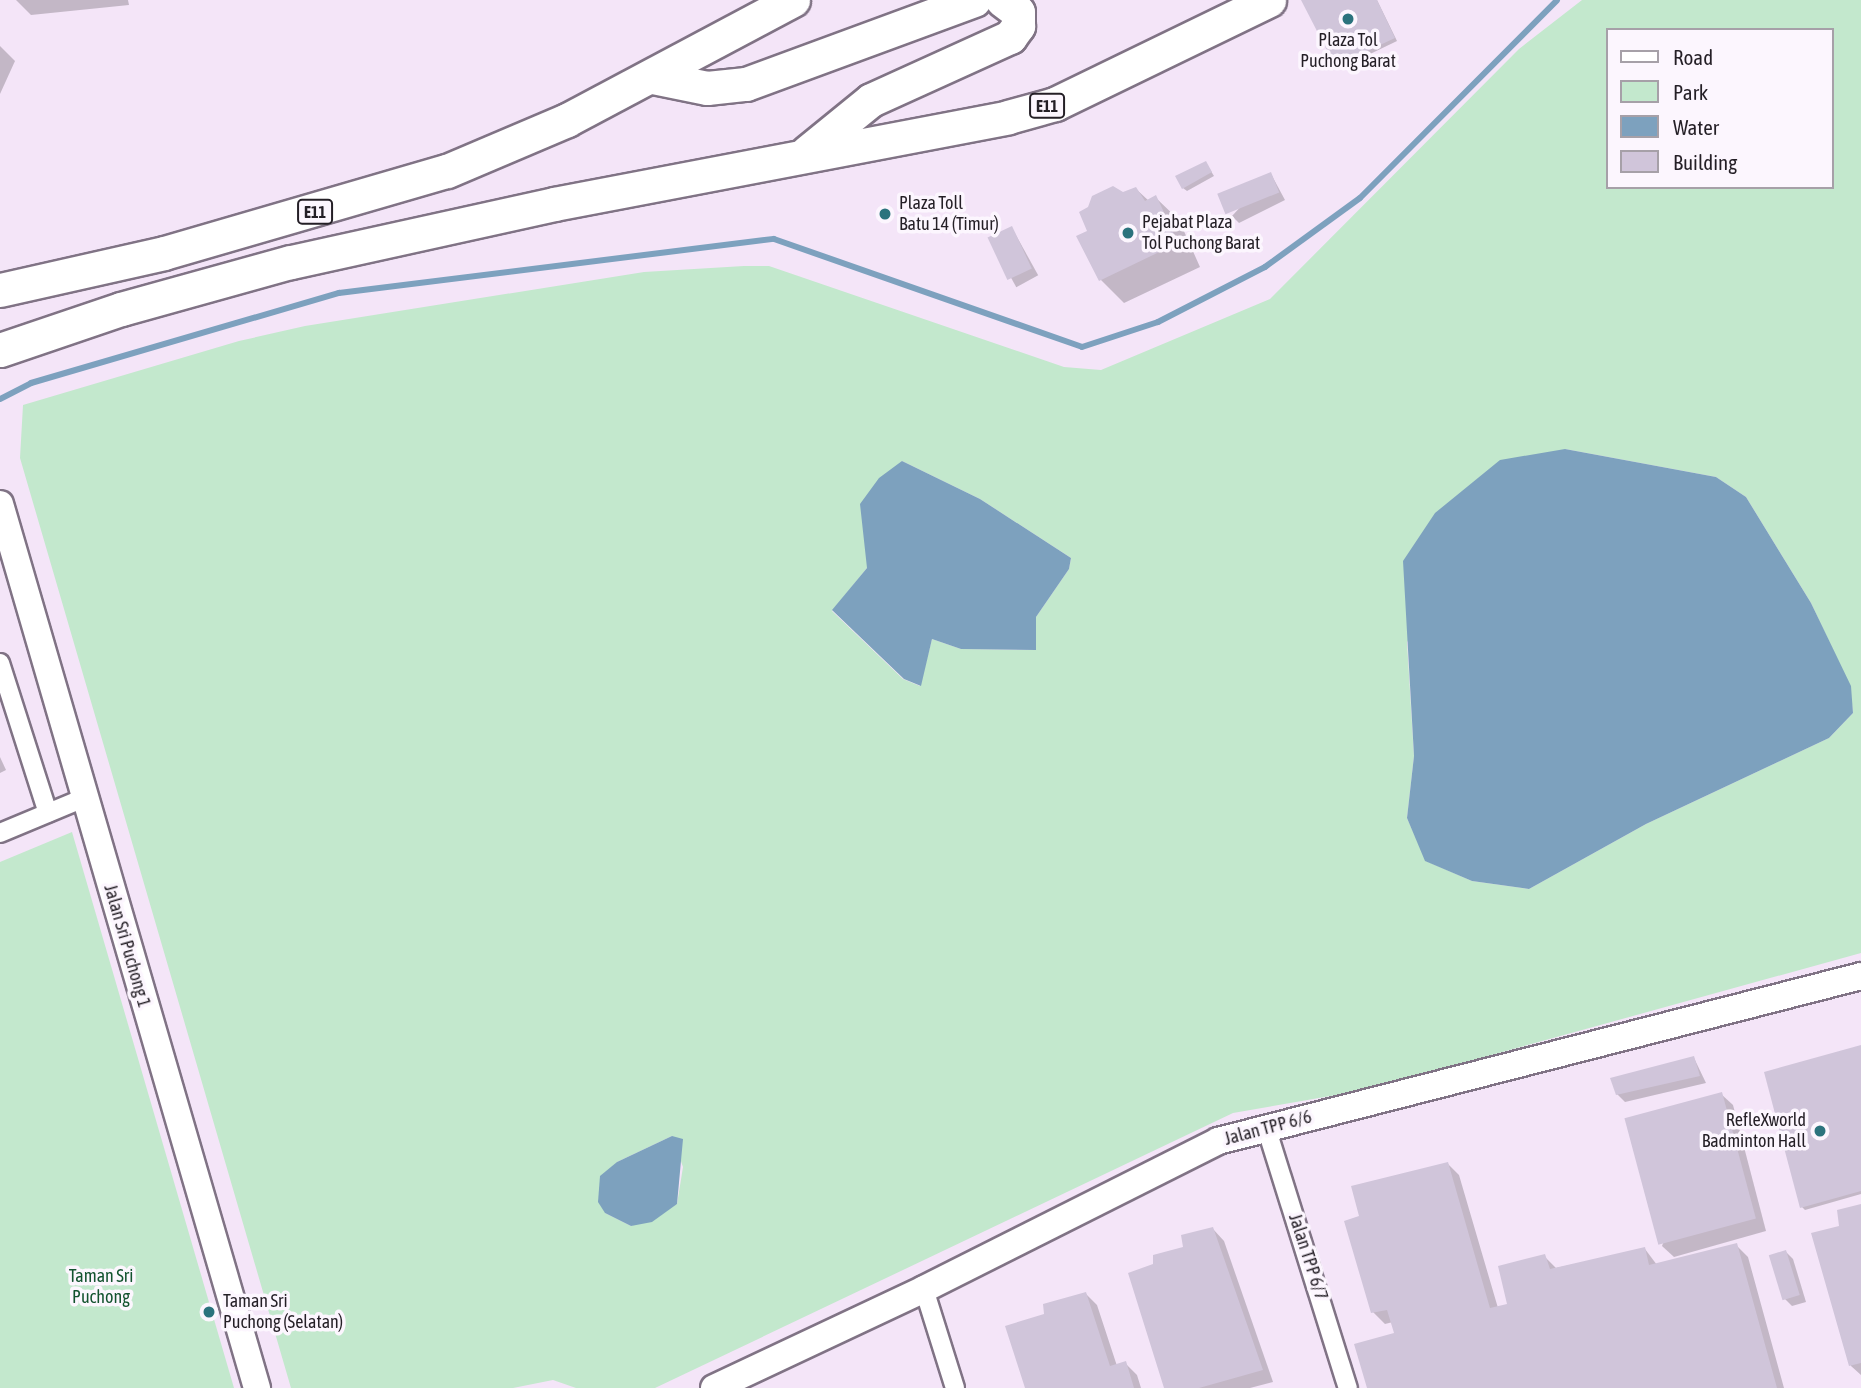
<!DOCTYPE html>
<html>
<head>
<meta charset="utf-8">
<style>
	body { margin:0 }
	#map { position:relative; width:1861px; height:1388px; overflow:hidden; background:#f4e5f8; font-family:"Asap Condensed",sans-serif }
	div>[style] { position:absolute }
	[style*='--x'] { left:calc(var(--x)*1px); top:calc(var(--y)*1px); width:calc(var(--w)*1px); rotate:calc(var(--a)*1deg) }
	.green>* { inset:0; background:#c3e8cd }
	.water>* { inset:0; background:#7da1be }
	.shadow>* { inset:0; background:#0003; transform-origin:0 0 }
	.stream>* { height:6px; margin:-3px; padding:0 3px; transform-origin:3px; border-radius:3px; background:#7da1be }
	.building>* { inset:0; background:#d0c5da; transform-origin:0 0 }
	.roads { filter:drop-shadow(2px 0 #807385) drop-shadow(-2px 0 #807385) drop-shadow(0 2px #807385) drop-shadow(0 -2px #807385) }
	.street>* { height:18px; margin:-9px; padding:0 9px; transform-origin:9px; border-radius:9px; background:#fff }
	.secondary>* { height:26px; margin:-13px; padding:0 13px; transform-origin:13px; border-radius:13px; background:#fff }
	.highway>* { height:33px; margin:-16.5px; padding:0 16.5px; transform-origin:16.5px; border-radius:16.5px; background:#fff }
	.dots>* { width:19px; height:19px; translate:-50% -50%; box-sizing:border-box; border:4px solid #fcf6fe; border-radius:50% }
	span { translate:-50% -50%; white-space:nowrap; text-align:center; line-height:1.15; -webkit-text-stroke:7px #fcf6fe; paint-order:stroke }
	.shield-label span { padding:2px 5px; background:#fcf6fe; border:2px solid; border-radius:5px; -webkit-text-stroke-width:0 }
	.shield-label { font-size:16px; color:#241f26; font-weight:700 }
	.poi-label { font-size:18px; color:#241f26 }
	.left { translate:0 -50%; text-align:left }
	.right { translate:-100% -50%; text-align:right }
	.street-label { font-size:18px; color:#241f26 }
	.park-label { font-size:18px; color:#13532f }
	.legend { position:absolute; left:1606px; top:28px; width:228px; height:161px; box-sizing:border-box; background:#fcf6fe; border:2px solid #a6a0a8; margin:0; padding:9px 12px; list-style:none; font-size:21px; color:#241f26 }
	.legend li { display:flex; align-items:center; gap:14px; height:35px }
	.legend b { width:35px; border:2px solid #a6a0a8 }
</style>
</head>
<body>
<div id="map">
	<div class="green">
		<div style="clip-path:polygon(evenodd,1582px 0,1861px 0,1861px 953px,1365px 1090px,1233px 1113px,655px 1388px,576px 1388px,553px 1380px,513px 1388px,291px 1388px,20px 458px,23px 405px,239px 341px,305px 326px,644px 272px,744px 266px,769px 266px,1064px 367px,1101px 370px,1270px 299px,1519px 49px,1582px 0,1607px 30px,1831px 30px,1831px 187px,1607px 187px,1607px 30px,1582px 0,1565px 449px,1716px 477px,1746px 497px,1811px 603px,1850px 686px,1853px 713px,1829px 738px,1646px 824px,1529px 889px,1472px 881px,1426px 861px,1407px 818px,1414px 756px,1407px 642px,1565px 449px,1582px 0,902px 461px,980px 499px,1071px 558px,1069px 569px,1036px 617px,1036px 650px,961px 649px,932px 639px,920px 686px,903px 679px,832px 611px,867px 568px,902px 461px,1582px 0,672px 1136px,683px 1167px,677px 1204px,631px 1226px,605px 1213px,617px 1162px,672px 1136px)"></div>
		<div style="clip-path:polygon(72px 832px,234px 1388px,0 1388px,0 862px)"></div>
	</div>
	<div class="water">
		<div style="clip-path:polygon(1565px 449px,1716px 477px,1746px 497px,1811px 603px,1851px 686px,1853px 713px,1829px 738px,1646px 824px,1529px 889px,1472px 881px,1425px 861px,1407px 818px,1414px 756px,1403px 561px,1435px 513px,1500px 460px)"></div>
		<div style="clip-path:polygon(902px 461px,980px 499px,1071px 558px,1069px 569px,1036px 617px,1036px 650px,961px 649px,932px 639px,921px 686px,904px 679px,832px 610px,867px 568px,860px 504px,879px 478px)"></div>
		<div style="clip-path:polygon(672px 1136px,683px 1139px,677px 1204px,652px 1222px,631px 1226px,605px 1213px,598px 1202px,600px 1176px,617px 1162px)"></div>
	</div>
	<div class="shadow">
		<div style="clip-path:polygon(16px 0,128px 0,129px 5px,31px 15px)"></div>
		<div style="clip-path:polygon(1304px 0,1377px 0,1397px 41px,1339px 69px)"></div>
		<div style="clip-path:polygon(0 46px,15px 61px,0 94px)"></div>
		<div style="clip-path:polygon(1206px 163px,1214px 176px,1187px 191px,1183px 188px)"></div>
		<div style="clip-path:polygon(1271px 174px,1285px 200px,1239px 223px,1232px 216px)"></div>
		<div style="clip-path:polygon(1136px 189px,1149px 201px,1156px 198px,1179px 220px,1200px 267px,1124px 303px,1101px 280px,1089px 232px,1122px 194px)"></div>
		<div style="left:1012px;top:228px;width:54px;height:25px;rotate:61deg"></div>
		<div style="clip-path:polygon(0 757px,6px 770px,0 773px)"></div>
		<div style="clip-path:polygon(1861px 1047px,1861px 1194px,1805px 1210px,1802px 1207px)"></div>
		<div style="clip-path:polygon(1694px 1058px,1706px 1083px,1625px 1102px,1617px 1094px)"></div>
		<div style="clip-path:polygon(1721px 1094px,1733px 1105px,1766px 1231px,1674px 1257px,1662px 1246px)"></div>
		<div style="clip-path:polygon(1448px 1164px,1459px 1175px,1498px 1308px,1509px 1305px,1544px 1256px,1556px 1268px,1645px 1249px,1657px 1265px,1736px 1245px,1748px 1257px,1784px 1388px,1369px 1388px,1396px 1334px,1393px 1322px,1385px 1324px,1373px 1312px,1362px 1217px)"></div>
		<div style="clip-path:polygon(1861px 1206px,1861px 1375px,1851px 1366px,1814px 1234px,1841px 1227px)"></div>
		<div style="clip-path:polygon(1213px 1229px,1224px 1241px,1273px 1382px,1250px 1388px,1166px 1388px,1155px 1265px)"></div>
		<div style="clip-path:polygon(1786px 1252px,1793px 1259px,1806px 1302px,1792px 1306px,1784px 1298px)"></div>
		<div style="clip-path:polygon(1086px 1294px,1097px 1305px,1117px 1366px,1125px 1363px,1137px 1375px,1141px 1388px,1027px 1388px,1046px 1315px)"></div>
	</div>
	<div class="stream">
		<div style="--x:0;--y:399;--w:35;--a:-27"></div>
		<div style="--x:31;--y:383;--w:321;--a:-16.3"></div>
		<div style="--x:339;--y:293;--w:438;--a:-7.1"></div>
		<div style="--x:774;--y:239;--w:326;--a:19.3"></div>
		<div style="--x:1082;--y:347;--w:80;--a:-18.2"></div>
		<div style="--x:1158;--y:322;--w:120;--a:-27.2"></div>
		<div style="--x:1265;--y:267;--w:117;--a:-36"></div>
		<div style="--x:1360;--y:198;--w:279;--a:-45.1"></div>
	</div>
	<div class="building">
		<div style="clip-path:polygon(1301px 0,1377px 0,1395px 38px,1335px 66px)"></div>
		<div style="clip-path:polygon(1206px 161px,1212px 172px,1182px 189px,1175px 176px)"></div>
		<div style="left:1271px;top:172px;width:22px;height:58px;rotate:68deg"></div>
		<div style="clip-path:polygon(1113px 186px,1123px 192px,1136px 187px,1145px 201px,1156px 195px,1178px 243px,1099px 281px,1076px 236px,1087px 231px,1079px 212px,1088px 207px,1092px 196px)"></div>
		<div style="left:1012px;top:226px;width:47px;height:27px;rotate:65deg"></div>
		<div style="clip-path:polygon(1861px 1045px,1861px 1191px,1800px 1208px,1764px 1072px)"></div>
		<div style="clip-path:polygon(1694px 1056px,1700px 1076px,1616px 1095px,1610px 1078px)"></div>
		<div style="left:1722px;top:1092px;width:131px;height:101px;rotate:75deg"></div>
		<div style="clip-path:polygon(1448px 1162px,1490px 1308px,1507px 1304px,1498px 1266px,1545px 1254px,1550px 1269px,1645px 1247px,1649px 1265px,1737px 1243px,1777px 1388px,1367px 1388px,1354px 1344px,1394px 1333px,1387px 1310px,1371px 1313px,1344px 1221px,1359px 1216px,1351px 1186px)"></div>
		<div style="clip-path:polygon(1861px 1204px,1861px 1363px,1849px 1366px,1811px 1233px,1839px 1226px,1837px 1210px)"></div>
		<div style="clip-path:polygon(1213px 1227px,1263px 1370px,1199px 1388px,1164px 1388px,1128px 1273px,1153px 1264px,1153px 1255px,1183px 1247px,1181px 1235px)"></div>
		<div style="left:1786px;top:1250px;width:47px;height:18px;rotate:73deg"></div>
		<div style="clip-path:polygon(1086px 1292px,1110px 1366px,1126px 1361px,1134px 1388px,1025px 1388px,1005px 1326px,1044px 1314px,1043px 1304px)"></div>
	</div>
	<div class="roads">
		<div class="street">
			<div style="--x:0;--y:663;--w:157;--a:72.3"></div>
			<div style="--x:0;--y:833;--w:91;--a:-22.6"></div>
			<div style="--x:1266;--y:1127;--w:274;--a:72.6"></div>
			<div style="--x:924;--y:1289;--w:104;--a:72.6"></div>
		</div>
		<div class="secondary">
			<div style="--x:0;--y:504;--w:921;--a:73.79"></div>
			<div style="--x:714;--y:1388;--w:232;--a:-25.2"></div>
			<div style="--x:924;--y:1289;--w:329;--a:-26.7"></div>
			<div style="--x:1218;--y:1141;--w:664;--a:-14.39"></div>
		</div>
		<div class="highway">
			<div style="--x:653;--y:77;--w:55;--a:11.5"></div>
			<div style="--x:707;--y:88;--w:39;--a:-6"></div>
			<div style="--x:746;--y:84;--w:243;--a:-20.2"></div>
			<div style="--x:807;--y:152;--w:82;--a:-39.1"></div>
			<div style="--x:871;--y:100;--w:153;--a:-24.4"></div>
			<div style="--x:1010;--y:37;--w:14;--a:-54"></div>
			<div style="--x:1018;--y:26;--w:14;--a:-90"></div>
			<div style="--x:1018;--y:12;--w:20;--a:-143"></div>
			<div style="--x:0;--y:290;--w:168;--a:-12.7"></div>
			<div style="--x:164;--y:253;--w:295;--a:-16.2"></div>
			<div style="--x:447;--y:171;--w:130;--a:-23"></div>
			<div style="--x:567;--y:120;--w:256;--a:-28"></div>
			<div style="--x:0;--y:350;--w:128;--a:-18.7"></div>
			<div style="--x:121;--y:309;--w:176;--a:-15.5"></div>
			<div style="--x:291;--y:262;--w:269;--a:-12.4"></div>
			<div style="--x:554;--y:204;--w:462;--a:-10.8"></div>
			<div style="--x:1008;--y:117;--w:49;--a:-15.5"></div>
			<div style="--x:1055;--y:104;--w:238;--a:-25.9"></div>
		</div>
	</div>
	<div class="dots">
		<div style="left:1348px;top:19px;background:#2b737d"></div>
		<div style="left:885px;top:214px;background:#2b737d"></div>
		<div style="left:1128px;top:233px;background:#2b737d"></div>
		<div style="left:1820px;top:1131px;background:#2b737d"></div>
		<div style="left:209px;top:1312px;background:#2b737d"></div>
	</div>
	<div class="shield-label">
		<span style="left:1047px;top:106px">E11</span>
		<span style="left:315px;top:212px">E11</span>
	</div>
	<div class="poi-label">
		<span style="left:1348px;top:51px">Plaza Tol<br>Puchong Barat</span>
		<span class="left" style="left:899px;top:214px">Plaza Toll<br>Batu 14 (Timur)</span>
		<span class="left" style="left:1142px;top:233px">Pejabat Plaza<br>Tol Puchong Barat</span>
		<span class="right" style="left:1806px;top:1131px">RefleXworld<br>Badminton Hall</span>
		<span class="left" style="left:223px;top:1312px">Taman Sri<br>Puchong (Selatan)</span>
	</div>
	<div class="street-label">
		<span style="left:127px;top:946px;rotate:74deg">Jalan Sri Puchong 1</span>
		<span style="left:1268px;top:1128px;rotate:-15deg">Jalan TPP 6/6</span>
		<span style="left:1308px;top:1257px;rotate:72deg">Jalan TPP 6/7</span>
	</div>
	<div class="park-label">
		<span style="left:101px;top:1287px">Taman Sri<br>Puchong</span>
	</div>
	<ul class="legend">
	<li><b style="height:9px;background:#fff"></b>Road</li>
	<li><b style="height:19px;background:#c3e8cd"></b>Park</li>
	<li><b style="height:19px;background:#7da1be"></b>Water</li>
	<li><b style="height:19px;background:#d0c5da"></b>Building</li>
	</ul>
</div>
</body>
</html>
